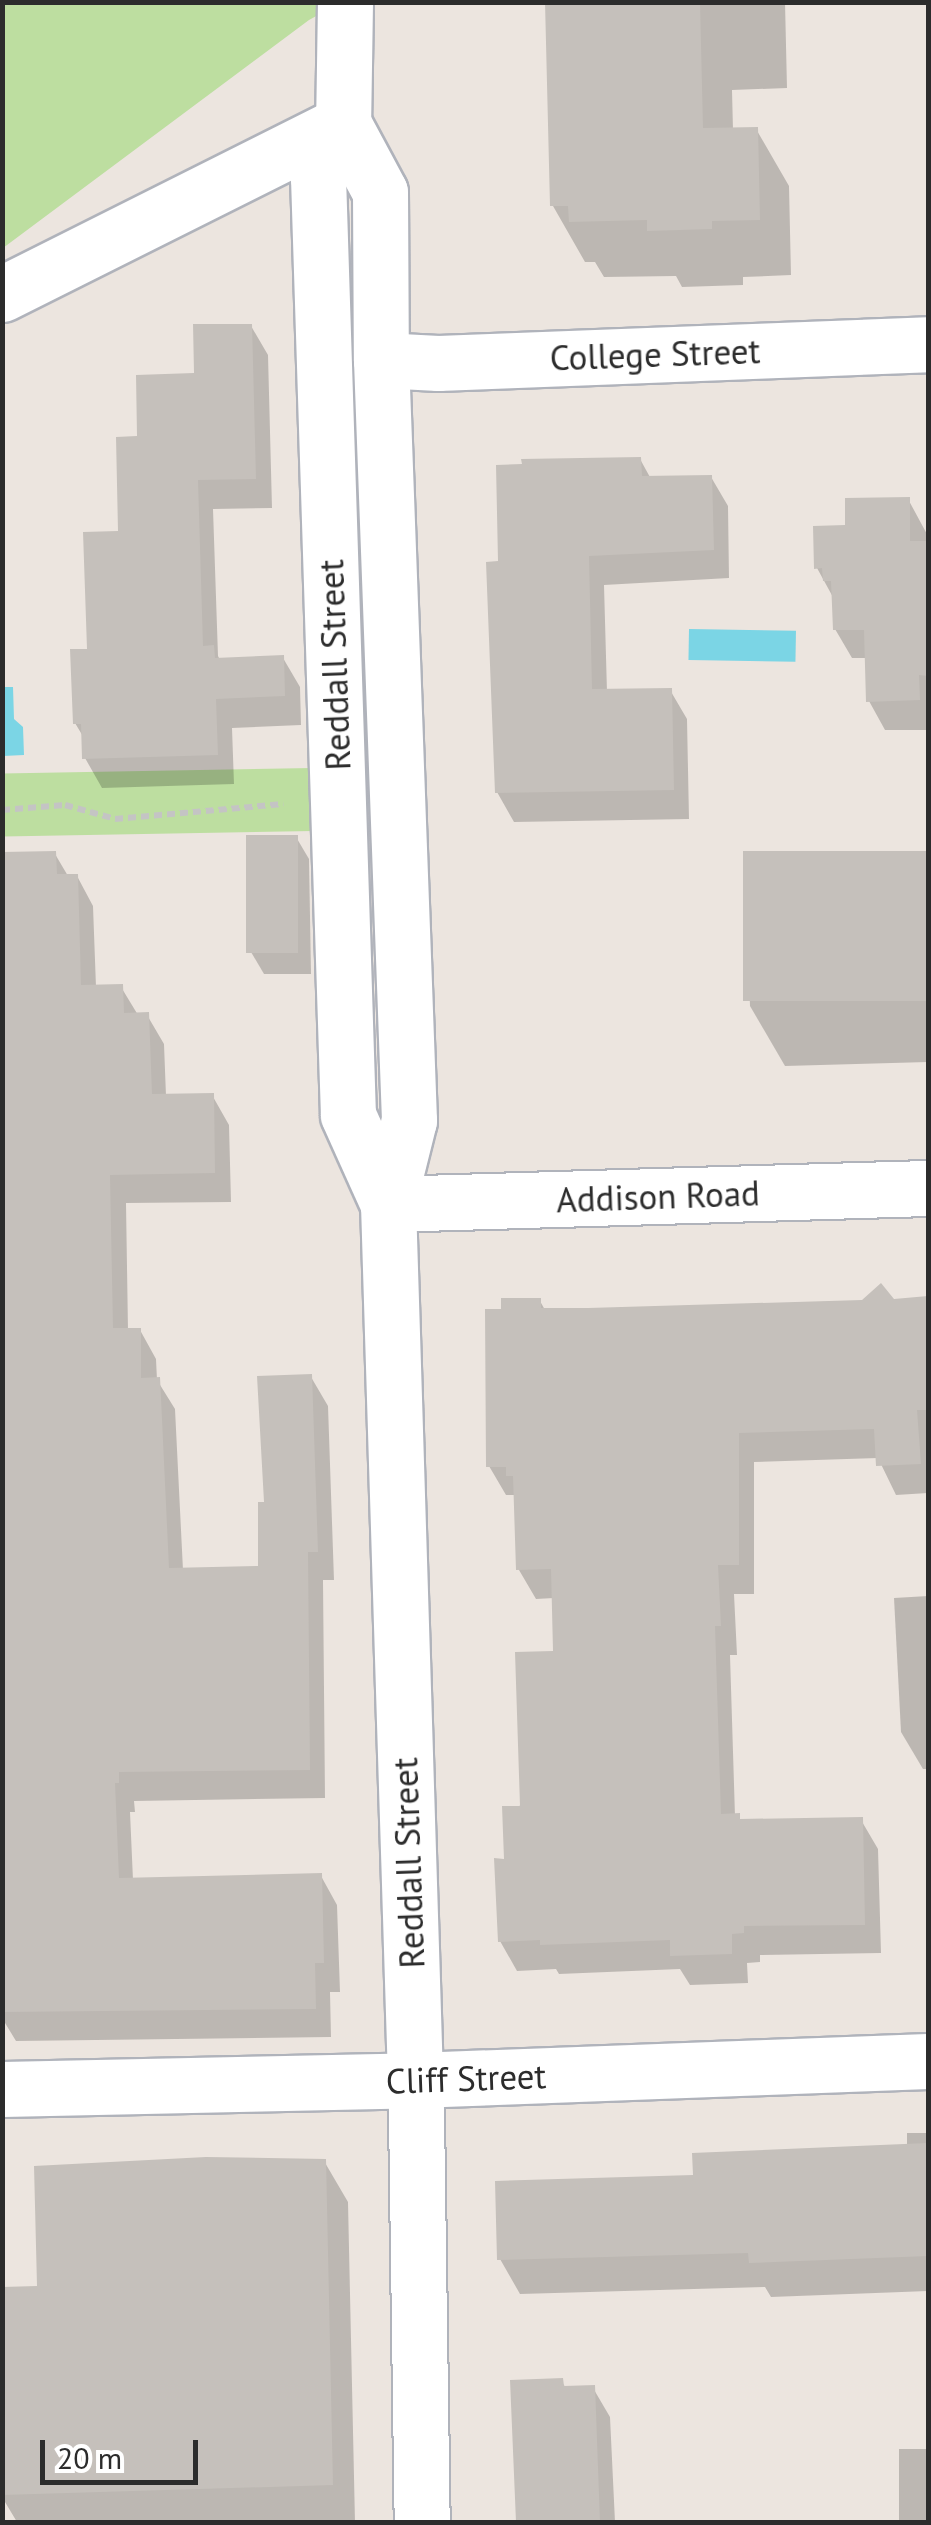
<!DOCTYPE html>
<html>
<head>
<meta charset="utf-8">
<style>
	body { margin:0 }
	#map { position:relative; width:931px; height:2525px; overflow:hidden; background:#ece5df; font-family:"PT Sans",sans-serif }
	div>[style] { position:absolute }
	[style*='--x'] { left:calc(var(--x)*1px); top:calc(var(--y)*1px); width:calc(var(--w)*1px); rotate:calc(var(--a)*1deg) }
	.green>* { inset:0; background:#bddea0; transform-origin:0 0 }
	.water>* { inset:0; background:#7bd5e5; transform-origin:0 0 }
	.shadow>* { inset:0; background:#0003; transform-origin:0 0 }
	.building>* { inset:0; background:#c5c0bb; transform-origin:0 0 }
	.path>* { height:6px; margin-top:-3px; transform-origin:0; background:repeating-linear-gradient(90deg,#c4c4c4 0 8px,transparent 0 13px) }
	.roads { filter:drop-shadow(2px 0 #b0b3bb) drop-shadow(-2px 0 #b0b3bb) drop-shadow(0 2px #b0b3bb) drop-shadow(0 -2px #b0b3bb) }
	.minor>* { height:55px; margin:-27.5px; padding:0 27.5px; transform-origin:27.5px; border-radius:27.5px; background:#fff }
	span { translate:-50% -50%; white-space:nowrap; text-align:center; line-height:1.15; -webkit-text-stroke:8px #fff; paint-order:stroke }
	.street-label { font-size:35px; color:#2c2c2c }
	.frame { position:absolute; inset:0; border:5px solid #2c2c2c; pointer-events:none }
	.scale { position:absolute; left:40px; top:2440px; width:158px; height:45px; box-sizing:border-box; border:5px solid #2c2c2c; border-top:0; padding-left:12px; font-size:30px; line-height:35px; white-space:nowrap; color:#2c2c2c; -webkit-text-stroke:8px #fff; paint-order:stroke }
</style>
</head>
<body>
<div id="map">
	<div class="green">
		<div style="clip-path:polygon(3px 3px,340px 3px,309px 20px,3px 248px)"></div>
		<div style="left:312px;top:768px;width:63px;height:310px;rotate:89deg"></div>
	</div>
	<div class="water">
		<div style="left:689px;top:629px;width:107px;height:31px;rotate:1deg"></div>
		<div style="clip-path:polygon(3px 687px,13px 687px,14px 719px,23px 727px,24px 755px,3px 756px)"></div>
	</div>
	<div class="shadow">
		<div style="clip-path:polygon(548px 2px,785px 2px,787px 88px,732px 90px,733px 130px,756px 129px,789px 186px,791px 275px,743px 277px,743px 285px,682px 287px,676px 276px,604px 277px,595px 262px,585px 262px,553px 206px)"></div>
		<div style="clip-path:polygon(251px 326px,268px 355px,272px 508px,213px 509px,218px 656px,220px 660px,283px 658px,300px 687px,301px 725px,232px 728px,234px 784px,102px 788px,85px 758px,84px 738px,75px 723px,140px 439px,197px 376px)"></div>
		<div style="clip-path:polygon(640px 459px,651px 479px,711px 477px,728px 506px,729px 578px,604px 585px,607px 692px,670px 690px,687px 719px,689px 819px,514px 822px,497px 792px,501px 564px)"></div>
		<div style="clip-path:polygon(908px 499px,928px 536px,928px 730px,885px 730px,869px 701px,867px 658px,852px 658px,835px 629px,834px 599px,817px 568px,848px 527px)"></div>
		<div style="clip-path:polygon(296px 837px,309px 859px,311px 974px,264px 974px,251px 952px)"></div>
		<div style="clip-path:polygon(2px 854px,55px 854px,68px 876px,77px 876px,93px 906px,96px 987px,121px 987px,138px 1015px,147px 1015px,164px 1044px,166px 1096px,212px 1095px,229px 1125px,231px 1202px,126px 1203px,128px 1330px,140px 1330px,156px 1359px,157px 1380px,175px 1409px,183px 1570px,261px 1568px,266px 1505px,311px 1377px,328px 1406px,334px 1580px,323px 1580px,325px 1798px,134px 1801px,135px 1812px,130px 1812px,133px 1880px,321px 1876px,337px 1905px,340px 1992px,330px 1992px,331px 2037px,16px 2041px,2px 2018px)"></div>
		<div style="clip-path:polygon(928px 854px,928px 1062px,785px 1066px,750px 1006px,745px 859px)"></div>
		<div style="clip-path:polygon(928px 1299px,928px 1493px,896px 1495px,878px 1458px,754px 1462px,754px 1594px,734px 1594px,737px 1655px,730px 1655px,735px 1816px,742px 1821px,861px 1820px,878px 1849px,881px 1953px,760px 1955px,760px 1962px,747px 1963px,748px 1983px,690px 1985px,680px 1969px,559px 1974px,556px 1969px,517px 1971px,500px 1941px,507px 1861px,555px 1653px,554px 1598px,536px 1599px,519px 1570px,517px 1495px,506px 1495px,489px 1466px,504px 1311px,540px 1301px,545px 1310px)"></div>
		<div style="clip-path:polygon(928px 1596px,928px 1769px,923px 1769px,901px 1732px,894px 1598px)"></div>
		<div style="clip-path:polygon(907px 2133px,928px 2133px,928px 2291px,771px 2297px,765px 2287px,520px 2294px,500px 2259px,695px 2177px,907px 2146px)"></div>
		<div style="clip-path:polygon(324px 2161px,348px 2202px,355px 2522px,17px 2522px,2px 2497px,2px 2289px,40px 2288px)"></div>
		<div style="clip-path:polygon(561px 2381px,566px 2388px,593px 2388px,610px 2417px,615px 2522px,519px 2522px,513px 2383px)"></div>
		<div style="left:928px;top:2449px;width:73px;height:29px;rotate:90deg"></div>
	</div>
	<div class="building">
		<div style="clip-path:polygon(545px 2px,700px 2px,703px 128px,758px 127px,760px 220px,712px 221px,712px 229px,647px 231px,647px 220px,569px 222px,568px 206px,550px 206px)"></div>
		<div style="clip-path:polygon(193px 324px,252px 324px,256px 479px,198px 480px,203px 646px,214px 645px,215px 658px,284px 655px,285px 696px,216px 699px,218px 755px,82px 759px,81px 724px,73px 724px,70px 649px,87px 649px,83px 532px,118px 531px,116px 437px,137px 436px,136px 375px,194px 373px)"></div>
		<div style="clip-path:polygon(641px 457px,642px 476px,712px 475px,714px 550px,589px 556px,592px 689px,672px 688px,674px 790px,495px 793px,486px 562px,498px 561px,496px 465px,522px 464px,521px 459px)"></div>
		<div style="clip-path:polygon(910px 497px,910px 541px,928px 541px,928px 676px,919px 675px,920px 700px,866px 702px,864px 630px,833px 630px,831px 581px,823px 581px,822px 568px,814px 569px,813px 526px,845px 525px,845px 498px)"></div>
		<div style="left:246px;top:835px;width:52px;height:118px"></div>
		<div style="clip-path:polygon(56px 851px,57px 874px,78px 874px,81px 985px,123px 984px,124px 1013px,149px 1012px,152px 1094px,214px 1093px,215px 1173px,110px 1175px,113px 1328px,141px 1328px,141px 1378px,160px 1377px,169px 1568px,258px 1566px,258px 1502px,264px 1502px,257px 1376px,312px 1374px,318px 1552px,308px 1552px,310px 1770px,119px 1772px,119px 1783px,115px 1783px,119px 1878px,322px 1873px,324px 1963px,315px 1963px,316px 2009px,2px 2012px,2px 852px)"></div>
		<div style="left:928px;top:851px;width:150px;height:185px;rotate:90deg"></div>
		<div style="clip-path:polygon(881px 1283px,894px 1299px,928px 1296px,928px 1410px,917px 1410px,921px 1464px,876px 1466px,874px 1429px,739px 1433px,739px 1565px,718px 1565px,721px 1626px,715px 1626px,721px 1814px,740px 1813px,740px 1819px,863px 1817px,865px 1925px,744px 1926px,744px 1933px,732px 1934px,732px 1954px,670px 1956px,670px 1940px,540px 1945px,540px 1940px,498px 1942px,494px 1858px,504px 1859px,502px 1806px,520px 1806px,515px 1652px,553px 1651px,551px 1569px,516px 1570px,513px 1476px,506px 1476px,506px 1467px,486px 1467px,485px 1309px,501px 1309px,501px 1298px,541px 1298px,541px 1308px,588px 1308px,862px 1300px)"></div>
		<div style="clip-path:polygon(928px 2143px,928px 2256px,749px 2263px,748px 2253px,497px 2260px,495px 2181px,693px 2175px,692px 2153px)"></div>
		<div style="clip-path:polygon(206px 2157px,326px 2159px,333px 2485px,2px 2495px,2px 2287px,37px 2286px,34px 2166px)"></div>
		<div style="clip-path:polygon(563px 2378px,564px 2386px,595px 2385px,600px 2522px,516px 2522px,510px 2380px)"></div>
	</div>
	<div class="path">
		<div style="--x:2;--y:810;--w:63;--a:-4.5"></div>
		<div style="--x:65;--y:805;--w:52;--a:15.6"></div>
		<div style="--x:115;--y:819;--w:169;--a:-5.1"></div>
	</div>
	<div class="roads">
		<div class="minor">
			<div style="--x:345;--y:2;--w:121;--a:90.9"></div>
			<div style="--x:343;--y:123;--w:60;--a:114.8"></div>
			<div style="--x:318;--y:177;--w:938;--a:88.17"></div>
			<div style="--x:348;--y:1115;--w:98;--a:65.8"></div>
			<div style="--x:343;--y:123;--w:78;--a:61.8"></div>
			<div style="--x:380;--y:192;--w:168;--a:89.7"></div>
			<div style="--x:381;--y:360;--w:761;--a:87.89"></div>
			<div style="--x:409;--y:1120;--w:87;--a:104"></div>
			<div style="--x:388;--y:1204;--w:908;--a:88.23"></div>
			<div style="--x:416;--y:2112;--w:410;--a:89.2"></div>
			<div style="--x:2;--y:294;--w:381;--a:-26.6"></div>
			<div style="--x:381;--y:360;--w:57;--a:3"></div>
			<div style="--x:438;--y:363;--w:490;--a:-2.2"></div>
			<div style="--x:388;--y:1204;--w:540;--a:-1.7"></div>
			<div style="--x:2;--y:2089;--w:413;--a:-1.2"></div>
			<div style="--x:415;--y:2080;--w:513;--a:-2.12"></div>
		</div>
	</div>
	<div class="street-label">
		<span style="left:655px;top:354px;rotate:-2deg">College Street</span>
		<span style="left:334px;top:665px;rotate:-92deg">Reddall Street</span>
		<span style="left:658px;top:1196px;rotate:-2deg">Addison Road</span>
		<span style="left:408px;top:1863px;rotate:-92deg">Reddall Street</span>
		<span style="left:466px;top:2078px;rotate:-2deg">Cliff Street</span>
	</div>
	<div class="frame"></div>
	<div class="scale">20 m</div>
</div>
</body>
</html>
